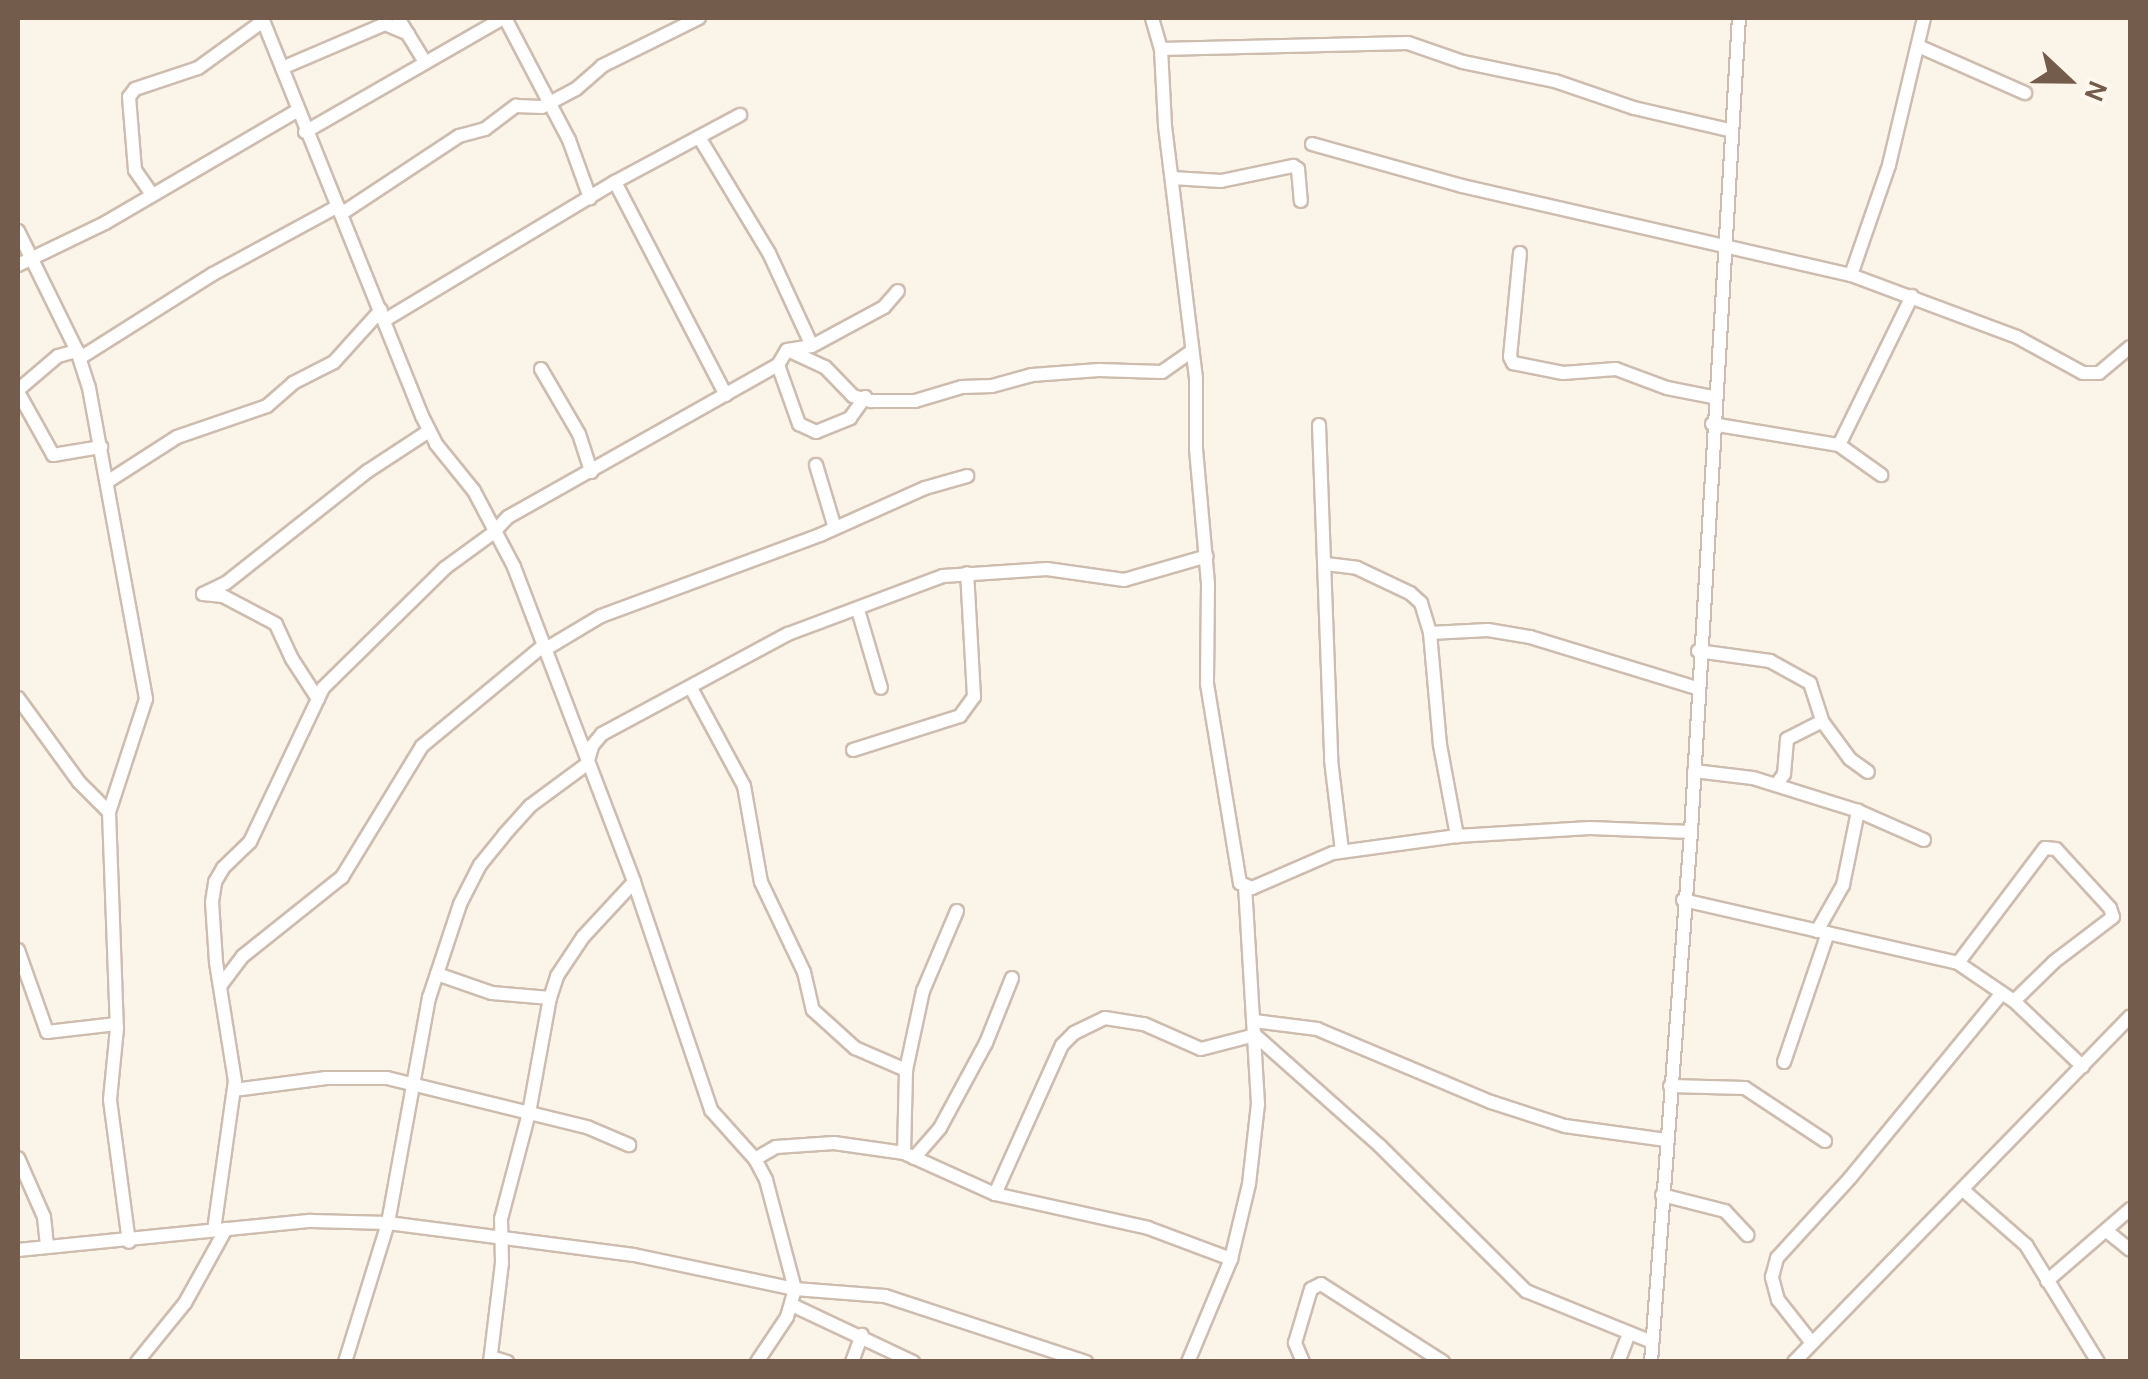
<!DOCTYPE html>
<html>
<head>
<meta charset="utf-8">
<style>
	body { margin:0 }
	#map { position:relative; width:2148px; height:1379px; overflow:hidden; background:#fbf4e8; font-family:Karla,sans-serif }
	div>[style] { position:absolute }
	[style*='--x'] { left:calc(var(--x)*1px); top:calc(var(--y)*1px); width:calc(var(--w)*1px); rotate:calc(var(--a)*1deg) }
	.roads { filter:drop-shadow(2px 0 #cdbdaf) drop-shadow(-2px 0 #cdbdaf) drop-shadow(0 2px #cdbdaf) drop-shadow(0 -2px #cdbdaf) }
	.minor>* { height:12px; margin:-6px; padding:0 6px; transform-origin:6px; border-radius:6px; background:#fff }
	span { translate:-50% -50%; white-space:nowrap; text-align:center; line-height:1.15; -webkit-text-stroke:10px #fef8ee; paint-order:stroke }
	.frame { position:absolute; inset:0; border:20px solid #745c4d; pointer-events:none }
	.north { position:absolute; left:2018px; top:30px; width:100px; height:100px; -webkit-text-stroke:8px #fef8ee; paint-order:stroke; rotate:112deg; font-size:28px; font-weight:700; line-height:40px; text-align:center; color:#745c4d }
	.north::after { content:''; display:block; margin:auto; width:35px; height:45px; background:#745c4d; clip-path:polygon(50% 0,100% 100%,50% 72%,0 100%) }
</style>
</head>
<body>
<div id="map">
	<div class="roads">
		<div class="minor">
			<div style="--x:262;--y:18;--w:429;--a:68.1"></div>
			<div style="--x:422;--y:416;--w:31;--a:63"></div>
			<div style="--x:436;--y:444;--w:60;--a:51"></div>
			<div style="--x:474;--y:491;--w:86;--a:62.2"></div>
			<div style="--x:514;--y:567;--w:337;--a:69.1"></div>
			<div style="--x:634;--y:882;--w:241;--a:71.3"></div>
			<div style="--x:711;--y:1110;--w:66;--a:48.1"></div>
			<div style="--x:755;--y:1159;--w:24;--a:62"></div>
			<div style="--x:766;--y:1180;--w:113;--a:75.1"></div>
			<div style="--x:795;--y:1289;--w:29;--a:106"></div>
			<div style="--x:787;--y:1317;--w:54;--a:123.7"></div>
			<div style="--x:398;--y:18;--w:52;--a:58.5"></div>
			<div style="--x:505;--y:18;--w:138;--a:62.3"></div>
			<div style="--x:569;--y:140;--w:62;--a:70.1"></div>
			<div style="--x:1152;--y:18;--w:32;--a:74"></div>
			<div style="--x:1161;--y:49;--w:77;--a:87"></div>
			<div style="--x:1165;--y:126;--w:254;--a:83"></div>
			<div style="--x:1196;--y:378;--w:71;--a:90"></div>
			<div style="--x:1196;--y:449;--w:136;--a:84.9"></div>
			<div style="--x:1208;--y:584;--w:100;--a:90.6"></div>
			<div style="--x:1207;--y:684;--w:202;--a:80.6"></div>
			<div style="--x:1240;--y:883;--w:13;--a:23"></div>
			<div style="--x:1252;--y:888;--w:88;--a:-23.4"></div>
			<div style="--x:1333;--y:853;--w:125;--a:-7.8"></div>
			<div style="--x:1457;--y:836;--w:133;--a:-3.4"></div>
			<div style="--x:1590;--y:828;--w:101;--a:2.3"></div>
			<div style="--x:1918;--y:46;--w:117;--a:23.7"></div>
			<div style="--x:1161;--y:49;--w:247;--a:-1.4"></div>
			<div style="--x:1408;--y:43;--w:58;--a:19.1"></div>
			<div style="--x:1463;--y:62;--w:94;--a:11.7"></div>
			<div style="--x:1555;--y:81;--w:83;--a:18.9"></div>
			<div style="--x:1634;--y:108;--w:98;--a:13"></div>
			<div style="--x:282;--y:68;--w:112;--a:-23.1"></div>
			<div style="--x:385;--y:24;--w:25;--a:23"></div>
			<div style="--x:305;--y:132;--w:228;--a:-29.9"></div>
			<div style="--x:699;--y:137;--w:135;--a:58.9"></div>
			<div style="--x:769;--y:253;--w:102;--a:65.2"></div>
			<div style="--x:1312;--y:144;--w:156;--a:15.6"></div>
			<div style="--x:1462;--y:186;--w:399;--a:12.9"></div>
			<div style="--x:1851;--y:275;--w:177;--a:20.5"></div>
			<div style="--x:2017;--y:337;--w:75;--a:28.6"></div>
			<div style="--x:2083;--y:373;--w:16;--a:0"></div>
			<div style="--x:2099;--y:373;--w:40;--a:-40"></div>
			<div style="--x:1172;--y:178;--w:49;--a:3.5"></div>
			<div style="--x:1221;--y:181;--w:74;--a:-11.8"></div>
			<div style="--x:1293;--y:166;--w:6;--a:31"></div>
			<div style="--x:1298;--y:169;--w:32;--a:85"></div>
			<div style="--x:615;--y:182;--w:240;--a:62.5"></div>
			<div style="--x:151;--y:193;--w:28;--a:-125"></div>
			<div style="--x:135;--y:170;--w:73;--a:-94.7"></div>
			<div style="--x:129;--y:97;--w:10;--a:-53"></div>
			<div style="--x:135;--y:89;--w:66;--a:-18.4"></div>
			<div style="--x:198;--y:68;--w:80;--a:-35.9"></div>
			<div style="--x:341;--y:214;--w:141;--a:-33.5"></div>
			<div style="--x:459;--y:136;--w:27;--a:-15"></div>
			<div style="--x:485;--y:129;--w:39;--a:-37"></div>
			<div style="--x:516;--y:106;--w:26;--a:2"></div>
			<div style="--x:542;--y:107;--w:38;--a:-28"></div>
			<div style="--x:576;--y:89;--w:35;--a:-41"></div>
			<div style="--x:602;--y:66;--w:108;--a:-26.3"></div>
			<div style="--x:18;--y:231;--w:134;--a:63.8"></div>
			<div style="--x:77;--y:351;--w:39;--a:72"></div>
			<div style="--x:89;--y:388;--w:316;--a:79.6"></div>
			<div style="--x:146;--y:699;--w:119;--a:108.1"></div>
			<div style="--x:109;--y:812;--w:216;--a:87.9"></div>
			<div style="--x:117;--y:1028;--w:72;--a:95.6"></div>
			<div style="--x:110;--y:1100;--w:143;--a:82.4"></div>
			<div style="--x:1520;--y:253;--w:104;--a:95.5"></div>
			<div style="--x:1510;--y:357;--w:7;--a:63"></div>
			<div style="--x:1513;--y:363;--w:51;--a:11.3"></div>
			<div style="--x:1563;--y:373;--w:53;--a:-4.3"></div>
			<div style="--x:1616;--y:369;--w:54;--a:20.4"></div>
			<div style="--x:1667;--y:388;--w:47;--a:11.1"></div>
			<div style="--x:18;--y:265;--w:97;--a:-25.8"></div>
			<div style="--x:105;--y:223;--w:222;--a:-30.3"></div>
			<div style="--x:1851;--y:275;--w:116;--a:-70.9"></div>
			<div style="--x:1889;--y:165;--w:151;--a:-76.6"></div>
			<div style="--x:385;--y:320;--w:268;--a:-31"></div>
			<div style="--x:615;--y:182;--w:142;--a:-28.2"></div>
			<div style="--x:790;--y:351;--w:38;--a:25"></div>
			<div style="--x:825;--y:367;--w:40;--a:46"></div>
			<div style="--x:853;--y:396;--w:19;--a:16"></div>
			<div style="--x:871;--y:401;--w:44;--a:0"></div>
			<div style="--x:915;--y:401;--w:49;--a:-16.6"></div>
			<div style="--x:962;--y:387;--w:30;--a:-2"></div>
			<div style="--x:992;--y:386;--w:41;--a:-15.4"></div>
			<div style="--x:1032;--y:375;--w:67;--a:-4.3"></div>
			<div style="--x:1099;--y:370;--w:63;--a:1.8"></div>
			<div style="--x:1162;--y:372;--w:35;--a:-35"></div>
			<div style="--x:80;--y:358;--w:157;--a:-32.3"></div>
			<div style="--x:213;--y:274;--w:142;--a:-28.5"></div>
			<div style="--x:778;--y:365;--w:63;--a:70.4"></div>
			<div style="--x:799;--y:424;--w:19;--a:25"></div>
			<div style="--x:816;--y:432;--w:37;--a:-22"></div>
			<div style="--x:850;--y:418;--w:26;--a:-54"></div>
			<div style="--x:541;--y:369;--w:75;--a:59.7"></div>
			<div style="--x:579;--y:434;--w:40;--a:72"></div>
			<div style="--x:18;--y:390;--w:52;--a:-40.4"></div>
			<div style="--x:58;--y:356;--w:20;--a:-15"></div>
			<div style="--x:18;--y:392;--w:72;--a:60.9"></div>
			<div style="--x:53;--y:455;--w:49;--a:-9.5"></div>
			<div style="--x:1712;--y:424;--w:129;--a:9.4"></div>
			<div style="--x:1839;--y:445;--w:52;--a:35.5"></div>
			<div style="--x:1319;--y:425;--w:335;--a:87.9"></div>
			<div style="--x:1331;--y:760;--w:92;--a:83.1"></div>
			<div style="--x:1839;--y:445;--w:166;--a:-63.9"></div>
			<div style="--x:816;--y:465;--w:63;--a:73.3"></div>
			<div style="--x:107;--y:482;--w:83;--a:-32.7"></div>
			<div style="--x:177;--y:437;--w:95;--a:-19"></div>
			<div style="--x:267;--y:406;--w:35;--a:-41"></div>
			<div style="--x:293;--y:383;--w:46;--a:-27.1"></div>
			<div style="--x:334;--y:362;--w:70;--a:-47.9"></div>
			<div style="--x:1326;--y:564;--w:31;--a:7"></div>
			<div style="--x:1357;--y:568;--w:59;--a:25.3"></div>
			<div style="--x:1410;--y:593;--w:15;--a:42"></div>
			<div style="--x:1421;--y:603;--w:31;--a:73"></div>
			<div style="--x:1430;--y:633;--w:112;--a:84.9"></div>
			<div style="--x:1440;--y:745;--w:93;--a:79.4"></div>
			<div style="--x:858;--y:610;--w:81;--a:73.6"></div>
			<div style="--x:1430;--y:633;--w:58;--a:-3"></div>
			<div style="--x:1488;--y:630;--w:43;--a:9.5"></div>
			<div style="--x:1530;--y:637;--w:175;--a:17"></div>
			<div style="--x:544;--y:650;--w:66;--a:-30.8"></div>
			<div style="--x:601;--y:616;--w:233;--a:-20.3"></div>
			<div style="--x:820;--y:535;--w:115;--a:-24.1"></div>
			<div style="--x:925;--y:488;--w:44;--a:-15.9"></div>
			<div style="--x:1698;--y:651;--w:73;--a:7.9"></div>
			<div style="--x:1770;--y:661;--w:46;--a:28.8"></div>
			<div style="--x:1810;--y:683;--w:40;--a:72"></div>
			<div style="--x:1822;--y:721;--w:47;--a:53.6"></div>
			<div style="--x:1850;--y:759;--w:22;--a:36"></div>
			<div style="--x:691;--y:688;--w:111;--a:61.6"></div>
			<div style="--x:744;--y:786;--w:97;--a:80"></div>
			<div style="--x:761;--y:882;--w:100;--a:64.5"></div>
			<div style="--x:804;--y:972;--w:39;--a:77"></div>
			<div style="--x:813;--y:1010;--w:57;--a:42.1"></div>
			<div style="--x:855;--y:1048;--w:56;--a:23.3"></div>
			<div style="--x:18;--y:698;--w:104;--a:54"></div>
			<div style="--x:79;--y:782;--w:42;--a:45"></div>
			<div style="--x:318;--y:699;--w:48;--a:-123"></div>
			<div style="--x:292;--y:659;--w:38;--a:-115"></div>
			<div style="--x:276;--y:624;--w:60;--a:-152.2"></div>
			<div style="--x:223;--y:596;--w:20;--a:-174"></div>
			<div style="--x:203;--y:594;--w:25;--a:-26"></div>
			<div style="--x:226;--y:583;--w:181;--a:-38.3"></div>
			<div style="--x:368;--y:471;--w:73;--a:-33.3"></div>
			<div style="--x:853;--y:750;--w:112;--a:-17.6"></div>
			<div style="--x:960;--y:716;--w:24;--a:-54"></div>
			<div style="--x:974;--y:697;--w:124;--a:-93.2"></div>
			<div style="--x:1694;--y:771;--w:59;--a:6.8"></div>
			<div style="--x:1753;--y:778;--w:110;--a:17.4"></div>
			<div style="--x:1858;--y:811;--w:72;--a:23.7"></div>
			<div style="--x:1776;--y:785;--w:14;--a:-54"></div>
			<div style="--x:1784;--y:774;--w:35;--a:-85"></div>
			<div style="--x:1787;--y:739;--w:39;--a:-27"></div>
			<div style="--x:1683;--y:900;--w:282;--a:12.9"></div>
			<div style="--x:1958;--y:963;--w:68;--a:34.2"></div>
			<div style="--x:2014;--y:1001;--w:95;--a:43.7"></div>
			<div style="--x:1817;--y:931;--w:53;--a:-60.5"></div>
			<div style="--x:1843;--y:885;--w:76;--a:-78.5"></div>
			<div style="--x:18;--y:950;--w:87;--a:70.5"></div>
			<div style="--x:47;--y:1032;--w:70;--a:-6.5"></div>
			<div style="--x:1958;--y:963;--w:144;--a:-52.9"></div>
			<div style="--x:2045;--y:848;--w:11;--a:5"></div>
			<div style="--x:2056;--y:849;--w:80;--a:47.5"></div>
			<div style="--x:2110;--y:908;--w:9;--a:72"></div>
			<div style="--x:2113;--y:917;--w:74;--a:142.7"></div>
			<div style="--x:2054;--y:962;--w:56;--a:135.7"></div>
			<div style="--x:437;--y:974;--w:58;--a:19.1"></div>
			<div style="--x:492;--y:993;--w:58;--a:4.9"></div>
			<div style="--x:221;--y:985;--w:36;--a:-53"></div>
			<div style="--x:243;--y:956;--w:127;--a:-38.6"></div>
			<div style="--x:342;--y:877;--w:153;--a:-58.6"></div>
			<div style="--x:422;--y:746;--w:157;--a:-39.6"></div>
			<div style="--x:1254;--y:1021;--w:64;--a:7.2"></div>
			<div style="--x:1317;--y:1029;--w:189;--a:22.8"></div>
			<div style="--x:1491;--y:1102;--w:78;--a:18"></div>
			<div style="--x:1565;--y:1126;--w:102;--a:7.9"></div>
			<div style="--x:1784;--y:1062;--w:136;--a:-71.2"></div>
			<div style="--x:1670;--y:1086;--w:75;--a:1.5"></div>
			<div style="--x:1745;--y:1088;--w:96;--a:33.5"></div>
			<div style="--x:234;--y:1090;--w:93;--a:-7.4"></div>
			<div style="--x:326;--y:1078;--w:61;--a:0"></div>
			<div style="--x:387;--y:1078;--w:206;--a:13.8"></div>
			<div style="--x:587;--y:1127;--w:46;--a:23.2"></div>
			<div style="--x:904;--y:1153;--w:83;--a:-88.6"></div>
			<div style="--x:906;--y:1070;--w:81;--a:-77.9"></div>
			<div style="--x:923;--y:991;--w:87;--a:-67"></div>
			<div style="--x:18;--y:1158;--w:64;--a:66.2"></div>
			<div style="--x:44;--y:1217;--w:30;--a:84"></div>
			<div style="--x:914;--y:1158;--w:40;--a:-49"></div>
			<div style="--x:940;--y:1128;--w:97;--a:-61.6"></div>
			<div style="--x:986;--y:1043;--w:70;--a:-68.2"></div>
			<div style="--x:755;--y:1159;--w:24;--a:-30"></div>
			<div style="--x:776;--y:1147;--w:58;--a:-3.9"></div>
			<div style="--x:834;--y:1143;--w:71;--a:8.1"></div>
			<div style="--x:904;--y:1153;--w:100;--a:24.3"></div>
			<div style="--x:995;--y:1194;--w:157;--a:12.5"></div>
			<div style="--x:1148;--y:1228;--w:89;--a:20.5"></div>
			<div style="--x:1963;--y:1190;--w:84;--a:41.1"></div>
			<div style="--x:2026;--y:1245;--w:137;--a:58.4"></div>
			<div style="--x:995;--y:1194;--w:163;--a:-65.8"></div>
			<div style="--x:1062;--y:1045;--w:17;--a:-45"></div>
			<div style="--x:1074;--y:1033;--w:34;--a:-26"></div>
			<div style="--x:1105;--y:1018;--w:39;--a:9"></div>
			<div style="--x:1144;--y:1024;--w:62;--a:23.7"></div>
			<div style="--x:1201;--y:1049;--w:56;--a:-14.5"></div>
			<div style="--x:1255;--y:1035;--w:167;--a:41.6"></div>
			<div style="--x:1380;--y:1146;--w:206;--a:44.8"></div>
			<div style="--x:1526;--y:1291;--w:136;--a:22"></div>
			<div style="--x:1662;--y:1195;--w:65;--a:14.3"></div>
			<div style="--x:1725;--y:1211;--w:33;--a:47"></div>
			<div style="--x:214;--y:1230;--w:150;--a:-82"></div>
			<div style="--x:235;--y:1081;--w:121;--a:-99.1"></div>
			<div style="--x:216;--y:962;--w:60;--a:-93.8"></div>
			<div style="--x:212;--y:902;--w:20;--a:-81"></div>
			<div style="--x:215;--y:882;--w:16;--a:-60"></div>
			<div style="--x:223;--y:868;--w:37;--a:-44"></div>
			<div style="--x:250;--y:842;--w:170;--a:-64.6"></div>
			<div style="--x:323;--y:688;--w:171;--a:-44.5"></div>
			<div style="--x:445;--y:568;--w:59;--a:-36.1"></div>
			<div style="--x:493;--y:533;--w:22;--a:-47"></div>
			<div style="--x:508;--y:517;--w:310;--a:-29.4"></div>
			<div style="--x:778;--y:365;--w:17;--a:-59"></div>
			<div style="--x:787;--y:350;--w:25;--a:-9"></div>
			<div style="--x:812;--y:346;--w:82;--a:-28.4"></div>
			<div style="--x:884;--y:307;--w:21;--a:-49"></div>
			<div style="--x:2108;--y:1232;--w:28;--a:39"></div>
			<div style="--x:18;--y:1250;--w:294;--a:-5.7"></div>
			<div style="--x:311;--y:1221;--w:77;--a:1.5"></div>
			<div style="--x:388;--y:1223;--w:248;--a:7.4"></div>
			<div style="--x:634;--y:1255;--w:165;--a:11.9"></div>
			<div style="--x:795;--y:1289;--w:90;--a:4.4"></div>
			<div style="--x:885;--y:1296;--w:212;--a:18.2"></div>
			<div style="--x:2047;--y:1281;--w:110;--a:-40.9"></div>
			<div style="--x:792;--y:1305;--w:134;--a:25.2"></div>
			<div style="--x:1812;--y:1343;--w:55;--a:-128.3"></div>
			<div style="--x:1778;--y:1300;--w:24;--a:-105"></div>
			<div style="--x:1772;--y:1277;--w:20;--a:-75"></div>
			<div style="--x:1777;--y:1258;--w:108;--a:-47.6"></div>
			<div style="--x:1850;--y:1178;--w:239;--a:-50.6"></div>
			<div style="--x:491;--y:1357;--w:17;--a:17"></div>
			<div style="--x:137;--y:1362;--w:76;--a:-50.9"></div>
			<div style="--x:185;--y:1303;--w:85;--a:-61"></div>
			<div style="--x:345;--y:1362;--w:145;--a:-72.8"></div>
			<div style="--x:388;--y:1223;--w:229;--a:-79.7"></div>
			<div style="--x:429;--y:998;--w:99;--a:-71.7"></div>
			<div style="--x:460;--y:904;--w:44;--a:-62.9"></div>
			<div style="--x:480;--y:865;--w:38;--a:-51"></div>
			<div style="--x:504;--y:835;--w:39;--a:-48"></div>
			<div style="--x:530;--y:806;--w:71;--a:-36.4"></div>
			<div style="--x:587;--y:764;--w:19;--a:-74"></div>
			<div style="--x:592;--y:746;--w:16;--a:-50"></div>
			<div style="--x:602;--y:734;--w:211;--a:-28.3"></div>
			<div style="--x:788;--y:634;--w:165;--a:-20.5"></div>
			<div style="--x:943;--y:576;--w:104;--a:-3.9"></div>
			<div style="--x:1047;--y:569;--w:78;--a:8.1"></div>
			<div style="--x:1124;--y:580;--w:86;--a:-16.1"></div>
			<div style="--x:490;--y:1362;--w:100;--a:-83.1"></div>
			<div style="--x:502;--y:1263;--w:44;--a:-91.3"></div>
			<div style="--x:501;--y:1219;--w:110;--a:-75.2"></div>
			<div style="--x:529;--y:1113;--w:117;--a:-79.7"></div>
			<div style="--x:550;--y:998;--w:23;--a:-72"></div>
			<div style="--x:557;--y:976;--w:47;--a:-56.3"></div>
			<div style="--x:583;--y:937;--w:75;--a:-47.2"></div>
			<div style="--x:852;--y:1362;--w:29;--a:-70"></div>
			<div style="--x:1188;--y:1362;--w:112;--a:-67.3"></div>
			<div style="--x:1231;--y:1259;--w:77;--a:-76.5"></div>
			<div style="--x:1249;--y:1184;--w:81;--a:-83.6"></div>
			<div style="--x:1258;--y:1104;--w:216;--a:-93.4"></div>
			<div style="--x:1303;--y:1362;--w:21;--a:-113"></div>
			<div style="--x:1295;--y:1343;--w:56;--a:-73.5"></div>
			<div style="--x:1311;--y:1289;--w:11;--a:-27"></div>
			<div style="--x:1321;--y:1284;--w:145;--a:32.6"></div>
			<div style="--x:1618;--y:1362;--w:31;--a:-69"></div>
			<div style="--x:1651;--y:1362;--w:532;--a:-85.68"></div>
			<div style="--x:1691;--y:832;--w:815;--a:-86.63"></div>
			<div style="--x:1794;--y:1362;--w:482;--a:-45.8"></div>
		</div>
	</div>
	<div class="frame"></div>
	<div class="north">N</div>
</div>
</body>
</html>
